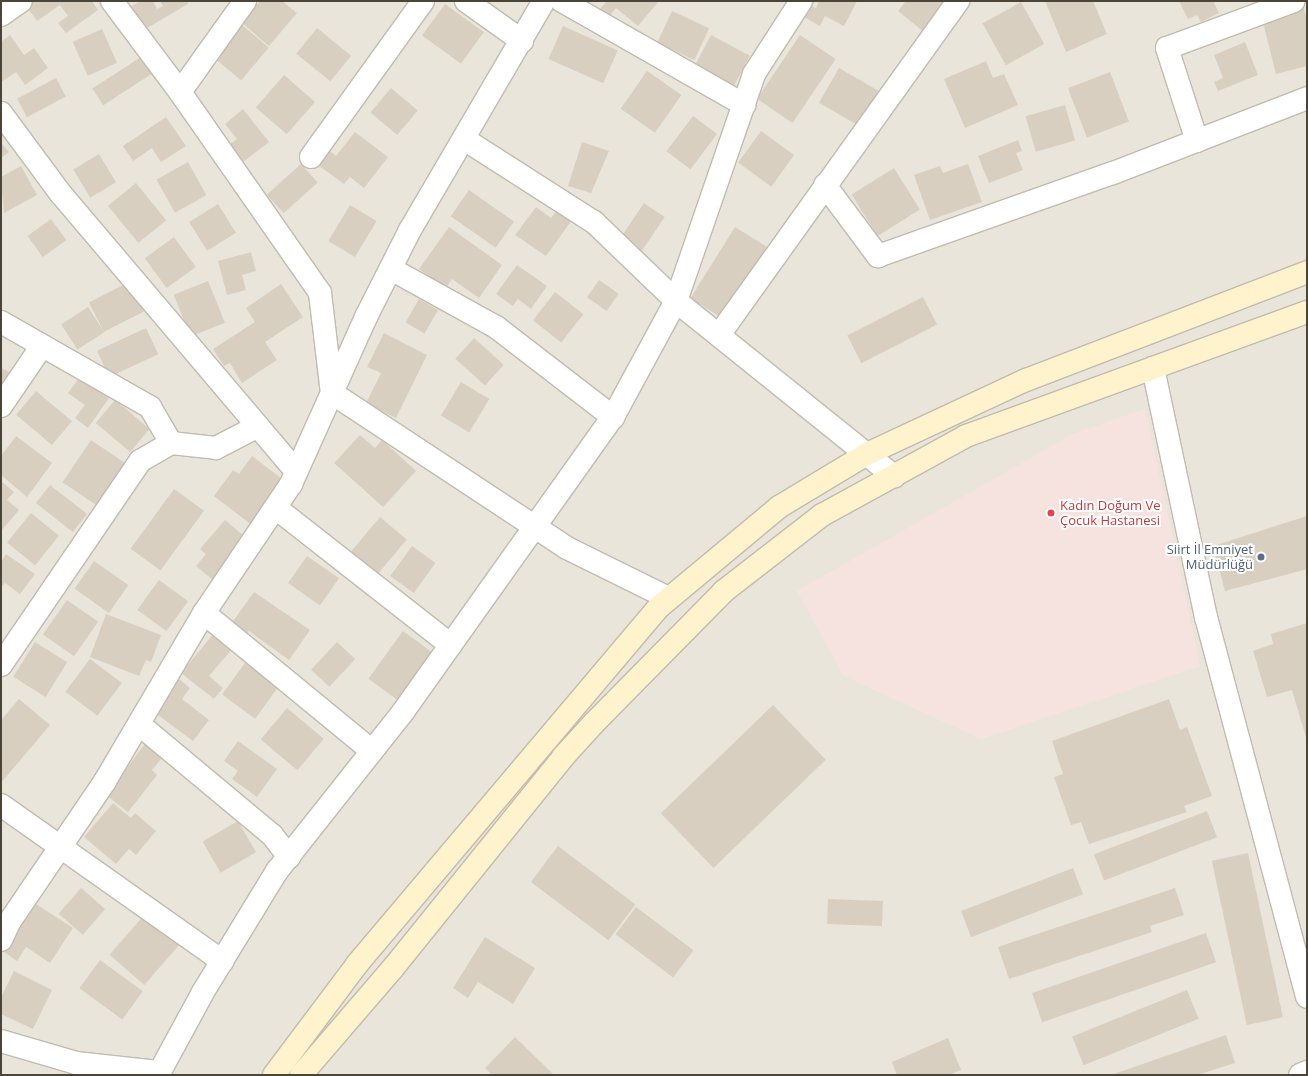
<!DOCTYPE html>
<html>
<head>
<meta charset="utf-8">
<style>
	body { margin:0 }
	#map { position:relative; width:1308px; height:1076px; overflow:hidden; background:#f6f3ec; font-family:"Open Sans",sans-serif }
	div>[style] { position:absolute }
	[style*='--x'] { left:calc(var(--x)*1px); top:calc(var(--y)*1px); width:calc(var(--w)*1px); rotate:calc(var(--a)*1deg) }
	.residential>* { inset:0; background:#eae5da; transform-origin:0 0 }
	.medical>* { inset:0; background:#f6e3e0 }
	.building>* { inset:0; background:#d8cfc1; transform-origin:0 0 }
	.roads { filter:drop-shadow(1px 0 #c2bbae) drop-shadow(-1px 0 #c2bbae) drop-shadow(0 1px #c2bbae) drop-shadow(0 -1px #c2bbae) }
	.minor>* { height:22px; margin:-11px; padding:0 11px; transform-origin:11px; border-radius:11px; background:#fff }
	.secondary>* { height:22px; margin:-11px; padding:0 11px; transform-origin:11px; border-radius:11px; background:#fff3cd }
	.dots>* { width:11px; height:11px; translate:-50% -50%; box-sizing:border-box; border:2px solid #fff; border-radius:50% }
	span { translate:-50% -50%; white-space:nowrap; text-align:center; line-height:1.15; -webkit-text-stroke:4px #fff; paint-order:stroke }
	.health-label { font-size:13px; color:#be3a42 }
	.left { translate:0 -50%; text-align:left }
	.service-label { font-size:13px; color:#4e5e75 }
	.right { translate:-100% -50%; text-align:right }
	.frame { position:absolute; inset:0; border:2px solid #4b4439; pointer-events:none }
</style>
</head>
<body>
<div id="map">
	<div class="residential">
		<div style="left:1px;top:1px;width:1306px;height:1074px"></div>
	</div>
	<div class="medical">
		<div style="clip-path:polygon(1145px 409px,1200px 666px,981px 739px,844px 676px,797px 591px,1073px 434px)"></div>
	</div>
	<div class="building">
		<div style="clip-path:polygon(34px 1px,92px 1px,98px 10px,66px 33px,58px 23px,68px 16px,60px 5px,37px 21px,26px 6px)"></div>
		<div style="clip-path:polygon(141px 1px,153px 1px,157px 9px,163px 6px,160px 1px,187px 1px,188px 4px,142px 31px,128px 8px)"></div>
		<div style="clip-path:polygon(260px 1px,282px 1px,297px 13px,269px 46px,241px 22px)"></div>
		<div style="clip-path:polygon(607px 1px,659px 1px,638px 26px,616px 8px,609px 17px,600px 9px)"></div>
		<div style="clip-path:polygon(819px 1px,857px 1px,844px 26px,825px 16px,820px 26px,802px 16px,808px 4px,816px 8px)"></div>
		<div style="clip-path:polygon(906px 1px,941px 1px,947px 6px,925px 33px,898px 11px)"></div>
		<div style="clip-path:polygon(1045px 1px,1093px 1px,1107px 34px,1066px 52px)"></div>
		<div style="clip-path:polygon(1179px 1px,1213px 1px,1219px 13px,1201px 22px,1197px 15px,1188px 19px)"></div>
		<div style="left:1021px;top:2px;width:48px;height:44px;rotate:61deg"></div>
		<div style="left:445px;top:4px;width:48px;height:39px;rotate:36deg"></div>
		<div style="clip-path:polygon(1304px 8px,1307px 21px,1307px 66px,1276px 74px,1262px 19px)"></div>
		<div style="left:672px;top:11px;width:41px;height:35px;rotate:25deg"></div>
		<div style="left:242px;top:25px;width:35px;height:43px;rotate:40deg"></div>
		<div style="left:563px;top:26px;width:60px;height:36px;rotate:24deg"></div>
		<div style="left:317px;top:28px;width:44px;height:33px;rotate:39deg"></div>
		<div style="left:102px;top:29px;width:37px;height:32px;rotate:66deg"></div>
		<div style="clip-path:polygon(10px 35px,24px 55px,34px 48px,48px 68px,25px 85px,16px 72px,1px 82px,1px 42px)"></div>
		<div style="left:711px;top:35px;width:44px;height:38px;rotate:28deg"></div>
		<div style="left:800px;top:35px;width:43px;height:77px;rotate:34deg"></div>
		<div style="clip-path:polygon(1245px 42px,1258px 75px,1218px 91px,1214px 82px,1223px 78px,1214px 55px)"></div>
		<div style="left:141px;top:57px;width:20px;height:58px;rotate:57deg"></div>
		<div style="clip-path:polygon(986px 61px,993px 78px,1004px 74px,1018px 105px,965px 128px,944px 79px)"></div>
		<div style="left:839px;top:68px;width:46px;height:40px;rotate:30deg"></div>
		<div style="left:647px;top:71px;width:42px;height:46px;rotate:35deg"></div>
		<div style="left:1110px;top:72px;width:53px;height:45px;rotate:69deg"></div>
		<div style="left:284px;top:75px;width:41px;height:43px;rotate:41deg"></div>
		<div style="left:56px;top:78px;width:21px;height:44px;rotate:62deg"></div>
		<div style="left:391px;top:88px;width:35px;height:32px;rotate:40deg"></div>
		<div style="left:1065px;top:105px;width:37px;height:41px;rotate:74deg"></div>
		<div style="clip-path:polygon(243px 109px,269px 142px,243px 162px,229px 145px,237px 139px,225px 124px)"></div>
		<div style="left:693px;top:116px;width:30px;height:44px;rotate:37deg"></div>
		<div style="clip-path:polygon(166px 117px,186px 146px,161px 162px,152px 148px,133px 161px,123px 146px)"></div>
		<div style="left:761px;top:131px;width:41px;height:39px;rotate:36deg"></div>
		<div style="clip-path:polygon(355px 132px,388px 157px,364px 188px,350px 177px,344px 184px,315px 163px,326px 148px,336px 156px)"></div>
		<div style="clip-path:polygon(1018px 140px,1022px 151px,1016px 153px,1023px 170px,989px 183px,978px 156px)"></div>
		<div style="clip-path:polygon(582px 142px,609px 151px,591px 193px,568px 186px)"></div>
		<div style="clip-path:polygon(1px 143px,9px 152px,1px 158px)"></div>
		<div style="left:99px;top:154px;width:33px;height:30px;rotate:59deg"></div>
		<div style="left:188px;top:162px;width:38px;height:36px;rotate:61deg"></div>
		<div style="left:301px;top:164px;width:25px;height:46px;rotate:48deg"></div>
		<div style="clip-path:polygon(968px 164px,982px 202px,930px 220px,914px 175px,940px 166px,943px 173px)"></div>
		<div style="clip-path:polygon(21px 166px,37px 195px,4px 213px,1px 177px)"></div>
		<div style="left:894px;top:168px;width:49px;height:50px;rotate:58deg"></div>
		<div style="left:136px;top:183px;width:48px;height:36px;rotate:51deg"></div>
		<div style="left:469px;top:190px;width:55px;height:32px;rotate:35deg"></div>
		<div style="left:644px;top:203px;width:25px;height:41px;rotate:34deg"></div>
		<div style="left:218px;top:204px;width:34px;height:34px;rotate:58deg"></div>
		<div style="left:350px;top:205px;width:31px;height:42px;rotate:31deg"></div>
		<div style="clip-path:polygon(536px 207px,551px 218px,557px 210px,572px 220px,546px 256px,515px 235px)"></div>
		<div style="left:51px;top:219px;width:26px;height:29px;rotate:54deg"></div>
		<div style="clip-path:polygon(449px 227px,502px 265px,479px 298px,452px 279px,446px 288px,419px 269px)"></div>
		<div style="left:735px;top:227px;width:41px;height:84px;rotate:32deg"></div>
		<div style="left:174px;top:237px;width:37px;height:36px;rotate:54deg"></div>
		<div style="clip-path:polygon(251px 252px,256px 271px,242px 275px,246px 290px,227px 295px,218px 261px)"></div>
		<div style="clip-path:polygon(517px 265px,547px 286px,531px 309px,518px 299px,513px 306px,496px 294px)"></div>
		<div style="left:599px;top:280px;width:24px;height:21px;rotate:35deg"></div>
		<div style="left:208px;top:281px;width:45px;height:37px;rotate:68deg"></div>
		<div style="left:129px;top:282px;width:33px;height:45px;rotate:63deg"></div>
		<div style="clip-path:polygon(281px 284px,303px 317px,265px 342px,277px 360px,242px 383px,230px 363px,224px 366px,213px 349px,255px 322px,246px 308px)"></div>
		<div style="left:555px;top:292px;width:36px;height:36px;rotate:38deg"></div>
		<div style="left:923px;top:297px;width:31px;height:85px;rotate:63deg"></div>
		<div style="left:419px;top:299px;width:22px;height:27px;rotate:30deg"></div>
		<div style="left:88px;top:307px;width:30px;height:32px;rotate:57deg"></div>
		<div style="left:146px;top:328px;width:29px;height:54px;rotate:65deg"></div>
		<div style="clip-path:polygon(384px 333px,427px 355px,396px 418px,366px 403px,381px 373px,367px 367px)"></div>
		<div style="left:474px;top:338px;width:40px;height:28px;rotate:42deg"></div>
		<div style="clip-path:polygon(1px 368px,16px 375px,1px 403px)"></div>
		<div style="clip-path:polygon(80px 377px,109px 398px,88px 428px,75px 418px,85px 405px,68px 393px)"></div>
		<div style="left:461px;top:382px;width:33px;height:39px;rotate:31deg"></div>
		<div style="left:36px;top:391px;width:47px;height:31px;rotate:40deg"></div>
		<div style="left:115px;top:400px;width:45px;height:30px;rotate:40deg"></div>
		<div style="clip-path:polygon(360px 435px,375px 448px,382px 440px,416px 471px,383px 507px,334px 463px)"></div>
		<div style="clip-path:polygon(16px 436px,52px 463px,27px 497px,1px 475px,1px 456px)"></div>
		<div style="left:91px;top:440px;width:42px;height:51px;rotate:34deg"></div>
		<div style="clip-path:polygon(252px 456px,286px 482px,253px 526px,214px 496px,233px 470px,239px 474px)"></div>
		<div style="clip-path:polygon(1px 481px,14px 492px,7px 500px,19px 510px,1px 531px)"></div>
		<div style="left:50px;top:485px;width:47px;height:23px;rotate:38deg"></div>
		<div style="left:174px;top:489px;width:37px;height:74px;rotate:36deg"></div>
		<div style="left:31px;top:513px;width:36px;height:38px;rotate:39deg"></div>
		<div style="clip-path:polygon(1307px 516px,1307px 569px,1225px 591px,1213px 546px)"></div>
		<div style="left:380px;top:517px;width:35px;height:47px;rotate:40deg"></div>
		<div style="clip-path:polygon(225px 520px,250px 541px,214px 581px,196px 566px,206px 554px,200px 549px)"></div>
		<div style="left:412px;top:546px;width:29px;height:37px;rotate:36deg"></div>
		<div style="clip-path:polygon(6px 554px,35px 574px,20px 594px,5px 583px,1px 588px,1px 562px)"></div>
		<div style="left:307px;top:556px;width:39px;height:33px;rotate:35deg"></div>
		<div style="left:94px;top:561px;width:42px;height:34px;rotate:35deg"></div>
		<div style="left:159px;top:580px;width:36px;height:37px;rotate:36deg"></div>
		<div style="clip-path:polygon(254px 592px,310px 630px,289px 660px,249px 631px,246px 635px,231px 624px)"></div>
		<div style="left:67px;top:600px;width:38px;height:42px;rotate:35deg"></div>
		<div style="clip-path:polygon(106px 614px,161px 635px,151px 662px,146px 660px,139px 676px,90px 657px)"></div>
		<div style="clip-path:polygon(1307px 623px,1307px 741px,1292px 690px,1267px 697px,1253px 651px,1273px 644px,1271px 634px)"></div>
		<div style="left:403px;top:631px;width:42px;height:59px;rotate:36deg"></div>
		<div style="clip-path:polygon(215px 632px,234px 647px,209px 676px,223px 688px,214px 699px,181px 673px)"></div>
		<div style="left:35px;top:642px;width:38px;height:41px;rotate:32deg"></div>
		<div style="left:337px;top:642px;width:25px;height:38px;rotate:43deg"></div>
		<div style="left:90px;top:659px;width:40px;height:41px;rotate:37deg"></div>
		<div style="left:245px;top:663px;width:41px;height:39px;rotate:36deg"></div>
		<div style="clip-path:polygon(179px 679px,190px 688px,182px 699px,209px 720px,193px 741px,154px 712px)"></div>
		<div style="clip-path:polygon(19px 699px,50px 725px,1px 783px,1px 720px)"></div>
		<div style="clip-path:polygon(1169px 699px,1180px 730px,1187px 727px,1212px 796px,1184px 806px,1187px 812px,1089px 844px,1081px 822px,1071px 825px,1054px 777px,1063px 774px,1052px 741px)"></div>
		<div style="left:773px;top:705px;width:76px;height:156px;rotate:46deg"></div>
		<div style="left:287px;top:708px;width:48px;height:41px;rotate:40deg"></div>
		<div style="clip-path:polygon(238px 741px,277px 769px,257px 797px,232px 779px,238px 771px,224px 761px)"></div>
		<div style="clip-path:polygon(145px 744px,162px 758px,152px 770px,157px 775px,128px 812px,106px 795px)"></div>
		<div style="clip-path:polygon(113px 803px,131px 818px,135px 813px,156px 831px,136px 855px,129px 849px,116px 864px,84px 837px)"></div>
		<div style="left:1207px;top:811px;width:28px;height:121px;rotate:69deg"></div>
		<div style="left:238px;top:821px;width:36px;height:41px;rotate:60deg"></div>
		<div style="left:558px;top:846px;width:97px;height:45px;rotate:37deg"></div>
		<div style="left:1248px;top:853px;width:168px;height:37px;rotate:78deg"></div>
		<div style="left:1073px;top:868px;width:28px;height:120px;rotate:69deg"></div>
		<div style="left:81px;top:888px;width:32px;height:34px;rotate:41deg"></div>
		<div style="clip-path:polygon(1175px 888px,1184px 915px,1150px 926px,1152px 932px,1009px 979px,998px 947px)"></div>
		<div style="left:828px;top:899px;width:55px;height:25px;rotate:2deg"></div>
		<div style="clip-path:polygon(36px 904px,73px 928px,50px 963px,26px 947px,17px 961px,4px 952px)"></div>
		<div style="left:636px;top:907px;width:72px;height:34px;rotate:37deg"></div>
		<div style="left:145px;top:914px;width:46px;height:54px;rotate:41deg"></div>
		<div style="left:1206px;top:933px;width:31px;height:184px;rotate:71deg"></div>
		<div style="clip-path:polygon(485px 937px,535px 968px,513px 1004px,478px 982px,468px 998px,453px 988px)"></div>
		<div style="left:100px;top:960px;width:53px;height:35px;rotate:36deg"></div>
		<div style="clip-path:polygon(14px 971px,52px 990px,33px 1029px,1px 1014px,1px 997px)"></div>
		<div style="left:1187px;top:990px;width:31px;height:124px;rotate:68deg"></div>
		<div style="clip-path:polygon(1226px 1035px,1235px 1063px,1197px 1075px,1111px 1075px)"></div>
		<div style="clip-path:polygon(515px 1037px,554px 1075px,492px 1075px,485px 1068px)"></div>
		<div style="clip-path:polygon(948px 1038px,961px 1070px,948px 1075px,897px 1075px,892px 1062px)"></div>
	</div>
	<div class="roads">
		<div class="minor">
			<div style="--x:112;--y:1;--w:114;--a:53.2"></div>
			<div style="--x:180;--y:92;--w:245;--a:55.1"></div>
			<div style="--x:320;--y:293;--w:101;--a:83.2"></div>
			<div style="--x:332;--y:393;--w:282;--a:33.4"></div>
			<div style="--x:567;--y:548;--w:113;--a:26.3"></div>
			<div style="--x:466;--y:1;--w:69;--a:35.5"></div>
			<div style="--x:562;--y:1;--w:210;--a:29.7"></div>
			<div style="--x:1;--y:15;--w:24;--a:-35"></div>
			<div style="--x:180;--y:92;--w:112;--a:-54.5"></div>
			<div style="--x:1;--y:113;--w:101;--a:53.5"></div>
			<div style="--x:61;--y:194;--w:363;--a:49.7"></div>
			<div style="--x:464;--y:139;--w:154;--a:32.6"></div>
			<div style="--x:594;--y:222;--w:114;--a:43.9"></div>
			<div style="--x:676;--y:301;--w:280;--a:38.8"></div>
			<div style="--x:1197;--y:141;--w:98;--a:-107.9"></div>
			<div style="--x:1167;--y:48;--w:135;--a:-20.3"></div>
			<div style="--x:311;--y:157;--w:192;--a:-54.3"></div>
			<div style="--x:825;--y:185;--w:89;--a:53.3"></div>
			<div style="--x:878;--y:256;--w:249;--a:-19.5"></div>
			<div style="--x:1113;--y:173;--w:208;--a:-21.1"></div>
			<div style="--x:391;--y:269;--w:120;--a:28.9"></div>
			<div style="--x:496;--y:327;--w:148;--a:37.6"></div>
			<div style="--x:1;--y:322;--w:172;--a:29.7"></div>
			<div style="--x:150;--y:407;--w:42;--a:59.7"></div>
			<div style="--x:719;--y:335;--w:411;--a:-54.4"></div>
			<div style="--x:1153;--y:368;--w:255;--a:78"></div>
			<div style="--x:1206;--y:617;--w:393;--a:75.1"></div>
			<div style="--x:1;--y:406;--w:73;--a:-55.7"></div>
			<div style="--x:276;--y:508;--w:222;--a:38.1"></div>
			<div style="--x:204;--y:613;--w:217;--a:39.4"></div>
			<div style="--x:1;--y:665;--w:247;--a:-55.7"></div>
			<div style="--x:140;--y:461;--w:36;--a:-30"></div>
			<div style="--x:171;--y:443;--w:45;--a:6.3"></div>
			<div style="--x:216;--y:448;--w:47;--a:-27.6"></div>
			<div style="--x:140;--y:725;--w:172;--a:39.8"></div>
			<div style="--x:272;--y:835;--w:28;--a:52"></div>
			<div style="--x:1;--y:805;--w:271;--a:35.2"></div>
			<div style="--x:1;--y:940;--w:21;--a:-65"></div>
			<div style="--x:10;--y:921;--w:169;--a:-55.8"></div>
			<div style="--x:105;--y:781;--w:195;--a:-59.5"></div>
			<div style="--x:204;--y:613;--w:156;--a:-56"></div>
			<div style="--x:291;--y:484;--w:183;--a:-65.8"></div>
			<div style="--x:366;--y:317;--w:97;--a:-63.2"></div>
			<div style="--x:410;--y:230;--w:265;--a:-59.7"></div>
			<div style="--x:1;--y:1041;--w:78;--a:16.3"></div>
			<div style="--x:76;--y:1063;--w:83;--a:6.2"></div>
			<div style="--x:158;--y:1075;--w:94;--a:-61.5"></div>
			<div style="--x:203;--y:992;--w:142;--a:-58.6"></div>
			<div style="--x:277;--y:871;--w:203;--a:-51.6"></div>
			<div style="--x:403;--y:712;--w:362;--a:-54.6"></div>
			<div style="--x:613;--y:417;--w:132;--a:-61.5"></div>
			<div style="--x:676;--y:301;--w:240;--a:-71"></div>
			<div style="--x:754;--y:74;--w:87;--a:-57.2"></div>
			<div style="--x:1300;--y:1075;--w:8;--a:-23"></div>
		</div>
		<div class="secondary">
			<div style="--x:274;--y:1075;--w:140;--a:-53.1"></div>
			<div style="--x:358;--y:963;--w:466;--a:-49.8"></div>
			<div style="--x:659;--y:607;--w:156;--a:-39.8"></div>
			<div style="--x:779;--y:507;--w:103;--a:-31.1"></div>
			<div style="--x:867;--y:454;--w:175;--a:-25"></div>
			<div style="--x:1026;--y:380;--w:301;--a:-21"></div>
			<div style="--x:301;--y:1075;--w:141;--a:-49.3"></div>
			<div style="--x:393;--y:968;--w:271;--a:-51.1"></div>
			<div style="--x:563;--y:757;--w:46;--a:-47.6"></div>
			<div style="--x:594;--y:723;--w:185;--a:-45.4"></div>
			<div style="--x:724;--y:591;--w:124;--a:-37.8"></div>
			<div style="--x:822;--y:515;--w:164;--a:-28.7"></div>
			<div style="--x:966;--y:436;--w:363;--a:-20"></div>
		</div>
	</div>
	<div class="dots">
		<div style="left:1051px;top:513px;background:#e0444e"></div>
		<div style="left:1261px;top:557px;background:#5c6f8a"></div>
	</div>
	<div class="health-label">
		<span class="left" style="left:1060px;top:513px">Kadın Doğum Ve<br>Çocuk Hastanesi</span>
	</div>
	<div class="service-label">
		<span class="right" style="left:1253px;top:557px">Siirt İl Emniyet<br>Müdürlüğü</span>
	</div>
	<div class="frame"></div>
</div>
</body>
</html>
